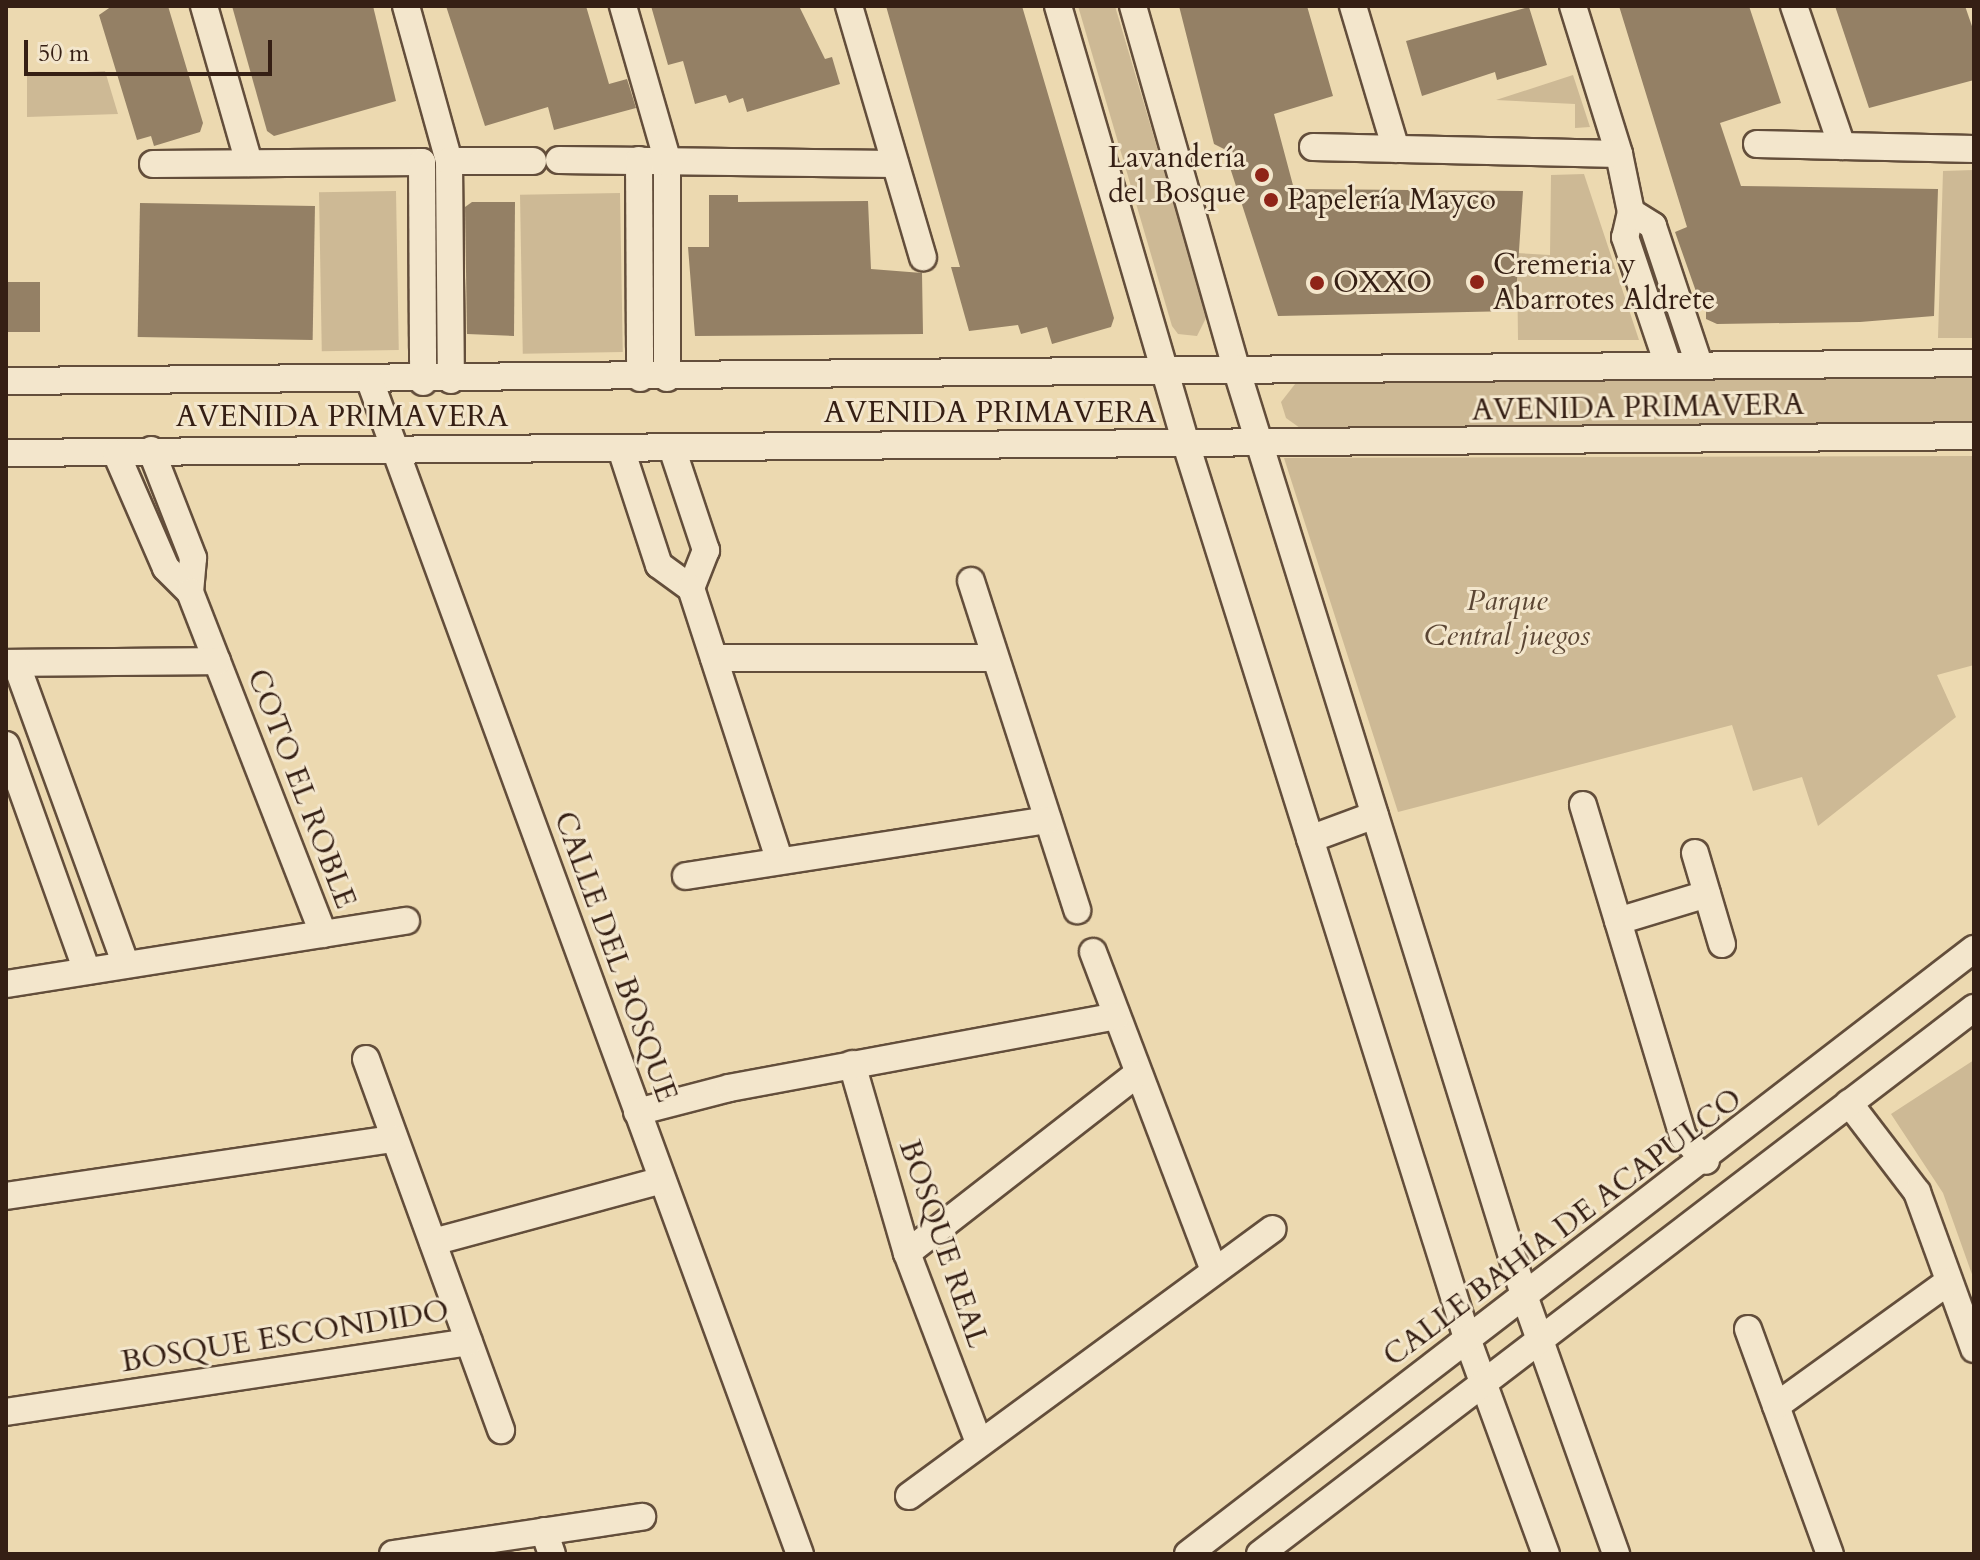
<!DOCTYPE html>
<html>
<head>
<meta charset="utf-8">
<style>
	body { margin:0 }
	#map { position:relative; width:1980px; height:1560px; overflow:hidden; background:#ecd9b0; font-family:Cardo,serif }
	div>[style] { position:absolute }
	[style*='--x'] { left:calc(var(--x)*1px); top:calc(var(--y)*1px); width:calc(var(--w)*1px); rotate:calc(var(--a)*1deg) }
	.green>* { inset:0; background:#cdb995; transform-origin:0 0 }
	.building>* { inset:0; background:#948065; transform-origin:0 0 }
	.roads { filter:drop-shadow(2px 0 #634e3b) drop-shadow(-2px 0 #634e3b) drop-shadow(0 2px #634e3b) drop-shadow(0 -2px #634e3b) }
	.minor>* { height:26px; margin:-13px; padding:0 13px; transform-origin:13px; border-radius:13px; background:#f3e6cc }
	.dots>* { width:22px; height:22px; translate:-50% -50%; box-sizing:border-box; border:4px solid #f3e6cc; border-radius:50% }
	span { translate:-50% -50%; white-space:nowrap; text-align:center; line-height:1.15; -webkit-text-stroke:6px #f3e6cc; paint-order:stroke }
	.poi-label { font-size:30px; color:#351f14 }
	.right { translate:-100% -50%; text-align:right }
	.left { translate:0 -50%; text-align:left }
	.street-label { font-size:30px; color:#351f14 }
	.park-label { font-size:30px; color:#5b4634; font-style:italic }
	.frame { position:absolute; inset:0; border:8px solid #351f14; pointer-events:none }
	.scale { position:absolute; left:24px; top:40px; width:248px; height:36px; box-sizing:border-box; border:4px solid #351f14; border-top:0; padding-left:10px; font-size:24px; line-height:28px; white-space:nowrap; color:#351f14; -webkit-text-stroke:6px #f3e6cc; paint-order:stroke }
</style>
</head>
<body>
<div id="map">
	<div class="green">
		<div style="clip-path:polygon(1078px 6px,1115px 6px,1207px 316px,1197px 336px,1178px 334px,1172px 326px)"></div>
		<div style="clip-path:polygon(105px 71px,118px 114px,27px 117px,27px 75px)"></div>
		<div style="clip-path:polygon(1573px 75px,1590px 127px,1575px 128px,1575px 104px,1496px 100px)"></div>
		<div style="clip-path:polygon(1974px 170px,1974px 338px,1938px 338px,1943px 171px)"></div>
		<div style="clip-path:polygon(1584px 174px,1639px 340px,1518px 340px,1517px 253px,1550px 255px,1551px 175px)"></div>
		<div style="left:396px;top:191px;width:159px;height:77px;rotate:89deg"></div>
		<div style="left:620px;top:193px;width:159px;height:100px;rotate:89deg"></div>
		<div style="clip-path:polygon(1974px 375px,1974px 423px,1300px 428px,1286px 418px,1281px 402px,1299px 379px)"></div>
		<div style="clip-path:polygon(1974px 456px,1974px 665px,1937px 675px,1956px 717px,1818px 826px,1802px 777px,1753px 791px,1732px 725px,1398px 812px,1284px 458px)"></div>
		<div style="clip-path:polygon(1974px 1060px,1974px 1280px,1943px 1193px,1891px 1114px)"></div>
	</div>
	<div class="building">
		<div style="clip-path:polygon(112px 6px,168px 6px,203px 123px,200px 132px,154px 146px,151px 136px,137px 140px,99px 15px)"></div>
		<div style="clip-path:polygon(232px 6px,373px 6px,396px 101px,274px 136px,267px 131px)"></div>
		<div style="clip-path:polygon(446px 6px,586px 6px,609px 84px,627px 79px,636px 108px,554px 130px,548px 107px,485px 126px)"></div>
		<div style="clip-path:polygon(651px 6px,799px 6px,825px 59px,832px 57px,840px 84px,747px 112px,743px 98px,729px 103px,726px 95px,695px 104px,683px 61px,668px 65px)"></div>
		<div style="clip-path:polygon(886px 6px,1022px 6px,1114px 318px,1111px 327px,1052px 344px,1047px 327px,1021px 334px,1018px 325px,969px 331px,951px 267px,960px 267px)"></div>
		<div style="clip-path:polygon(1179px 6px,1307px 6px,1333px 96px,1274px 114px,1294px 189px,1523px 191px,1515px 311px,1278px 316px,1224px 149px,1214px 144px)"></div>
		<div style="clip-path:polygon(1619px 6px,1749px 6px,1781px 103px,1720px 123px,1741px 186px,1938px 189px,1934px 316px,1860px 322px,1717px 324px,1706px 319px,1706px 298px,1699px 300px,1675px 232px,1687px 227px)"></div>
		<div style="clip-path:polygon(1835px 6px,1965px 6px,1974px 32px,1974px 80px,1869px 108px)"></div>
		<div style="clip-path:polygon(1529px 7px,1547px 65px,1497px 80px,1495px 72px,1422px 96px,1406px 41px)"></div>
		<div style="clip-path:polygon(709px 195px,738px 195px,738px 202px,868px 201px,871px 269px,922px 273px,923px 334px,695px 336px,688px 247px,709px 247px)"></div>
		<div style="clip-path:polygon(472px 202px,515px 202px,514px 336px,467px 334px,465px 207px)"></div>
		<div style="left:140px;top:203px;width:175px;height:134px;rotate:1deg"></div>
		<div style="left:40px;top:282px;width:50px;height:34px;rotate:90deg"></div>
	</div>
	<div class="roads">
		<div class="minor">
			<div style="--x:204;--y:6;--w:163;--a:74"></div>
			<div style="--x:406;--y:6;--w:161;--a:74.5"></div>
			<div style="--x:449;--y:161;--w:219;--a:89.5"></div>
			<div style="--x:623;--y:6;--w:158;--a:73.9"></div>
			<div style="--x:667;--y:158;--w:220;--a:90"></div>
			<div style="--x:849;--y:6;--w:262;--a:73.6"></div>
			<div style="--x:1058;--y:6;--w:456;--a:73.7"></div>
			<div style="--x:1186;--y:444;--w:940;--a:72.55"></div>
			<div style="--x:1468;--y:1341;--w:227;--a:69.9"></div>
			<div style="--x:1133;--y:6;--w:376;--a:74.1"></div>
			<div style="--x:1236;--y:368;--w:974;--a:72.74"></div>
			<div style="--x:1525;--y:1298;--w:272;--a:70.4"></div>
			<div style="--x:1353;--y:6;--w:149;--a:73.3"></div>
			<div style="--x:1573;--y:6;--w:155;--a:72.7"></div>
			<div style="--x:1619;--y:154;--w:59;--a:78.3"></div>
			<div style="--x:1631;--y:212;--w:26;--a:103"></div>
			<div style="--x:1625;--y:237;--w:135;--a:71.4"></div>
			<div style="--x:1794;--y:6;--w:148;--a:71.1"></div>
			<div style="--x:1757;--y:144;--w:217;--a:1.3"></div>
			<div style="--x:1313;--y:147;--w:306;--a:1.3"></div>
			<div style="--x:559;--y:160;--w:336;--a:0.7"></div>
			<div style="--x:639;--y:160;--w:218;--a:89.7"></div>
			<div style="--x:449;--y:161;--w:84;--a:0"></div>
			<div style="--x:153;--y:164;--w:269;--a:-0.4"></div>
			<div style="--x:422;--y:162;--w:220;--a:89.7"></div>
			<div style="--x:1631;--y:212;--w:26;--a:32"></div>
			<div style="--x:1653;--y:226;--w:145;--a:71.6"></div>
			<div style="--x:6;--y:381;--w:1968;--a:-0.52"></div>
			<div style="--x:370;--y:381;--w:1249;--a:69.87"></div>
			<div style="--x:672;--y:448;--w:108;--a:71.6"></div>
			<div style="--x:706;--y:550;--w:41;--a:111.5"></div>
			<div style="--x:621;--y:449;--w:122;--a:71.9"></div>
			<div style="--x:659;--y:565;--w:39;--a:36"></div>
			<div style="--x:691;--y:588;--w:285;--a:72"></div>
			<div style="--x:151;--y:450;--w:116;--a:68.7"></div>
			<div style="--x:193;--y:558;--w:34;--a:95"></div>
			<div style="--x:6;--y:453;--w:1968;--a:-0.49"></div>
			<div style="--x:116;--y:453;--w:125;--a:66.5"></div>
			<div style="--x:166;--y:568;--w:34;--a:45"></div>
			<div style="--x:190;--y:592;--w:367;--a:68.7"></div>
			<div style="--x:971;--y:581;--w:346;--a:72.1"></div>
			<div style="--x:714;--y:658;--w:280;--a:0"></div>
			<div style="--x:6;--y:663;--w:211;--a:-0.5"></div>
			<div style="--x:16;--y:663;--w:321;--a:70"></div>
			<div style="--x:6;--y:745;--w:240;--a:70.3"></div>
			<div style="--x:1583;--y:805;--w:347;--a:73.2"></div>
			<div style="--x:1683;--y:1137;--w:33;--a:46"></div>
			<div style="--x:1310;--y:839;--w:69;--a:-20.3"></div>
			<div style="--x:1695;--y:853;--w:95;--a:73.5"></div>
			<div style="--x:686;--y:876;--w:366;--a:-8.8"></div>
			<div style="--x:1618;--y:921;--w:93;--a:-16.9"></div>
			<div style="--x:1093;--y:952;--w:338;--a:69.2"></div>
			<div style="--x:7;--y:984;--w:404;--a:-9"></div>
			<div style="--x:366;--y:1059;--w:395;--a:70"></div>
			<div style="--x:852;--y:1064;--w:197;--a:73.8"></div>
			<div style="--x:907;--y:1253;--w:203;--a:69.2"></div>
			<div style="--x:1849;--y:1103;--w:112;--a:52.6"></div>
			<div style="--x:1917;--y:1192;--w:167;--a:70"></div>
			<div style="--x:637;--y:1112;--w:95;--a:-14.6"></div>
			<div style="--x:729;--y:1088;--w:394;--a:-10.5"></div>
			<div style="--x:6;--y:1196;--w:392;--a:-8.4"></div>
			<div style="--x:433;--y:1242;--w:234;--a:-15.1"></div>
			<div style="--x:907;--y:1253;--w:291;--a:-37.9"></div>
			<div style="--x:1748;--y:1329;--w:239;--a:70"></div>
			<div style="--x:1776;--y:1406;--w:213;--a:-35.8"></div>
			<div style="--x:6;--y:1412;--w:468;--a:-8.6"></div>
			<div style="--x:909;--y:1496;--w:451;--a:-36.3"></div>
			<div style="--x:544;--y:1531;--w:24;--a:71"></div>
			<div style="--x:393;--y:1554;--w:252;--a:-8.5"></div>
			<div style="--x:1188;--y:1554;--w:992;--a:-37.59"></div>
			<div style="--x:1260;--y:1554;--w:899;--a:-37.41"></div>
		</div>
	</div>
	<div class="dots">
		<div style="left:1262px;top:175px;background:#8f2418"></div>
		<div style="left:1271px;top:200px;background:#8f2418"></div>
		<div style="left:1477px;top:282px;background:#8f2418"></div>
		<div style="left:1317px;top:283px;background:#8f2418"></div>
	</div>
	<div class="poi-label">
		<span class="right" style="left:1246px;top:175px">Lavandería<br>del Bosque</span>
		<span class="left" style="left:1287px;top:200px">Papelería Mayco</span>
		<span class="left" style="left:1493px;top:282px">Cremeria y<br>Abarrotes Aldrete</span>
		<span class="left" style="left:1333px;top:283px">OXXO</span>
	</div>
	<div class="street-label">
		<span style="left:1638px;top:408px;rotate:-1deg">AVENIDA PRIMAVERA</span>
		<span style="left:990px;top:413px">AVENIDA PRIMAVERA</span>
		<span style="left:342px;top:417px">AVENIDA PRIMAVERA</span>
		<span style="left:301px;top:789px;rotate:69deg">COTO EL ROBLE</span>
		<span style="left:615px;top:957px;rotate:70deg">CALLE DEL BOSQUE</span>
		<span style="left:1563px;top:1228px;rotate:-37deg">CALLE BAHÍA DE ACAPULCO</span>
		<span style="left:943px;top:1244px;rotate:71deg">BOSQUE REAL</span>
		<span style="left:285px;top:1337px;rotate:-9deg">BOSQUE ESCONDIDO</span>
	</div>
	<div class="park-label">
		<span style="left:1507px;top:618px">Parque<br>Central juegos</span>
	</div>
	<div class="frame"></div>
	<div class="scale">50 m</div>
</div>
</body>
</html>
